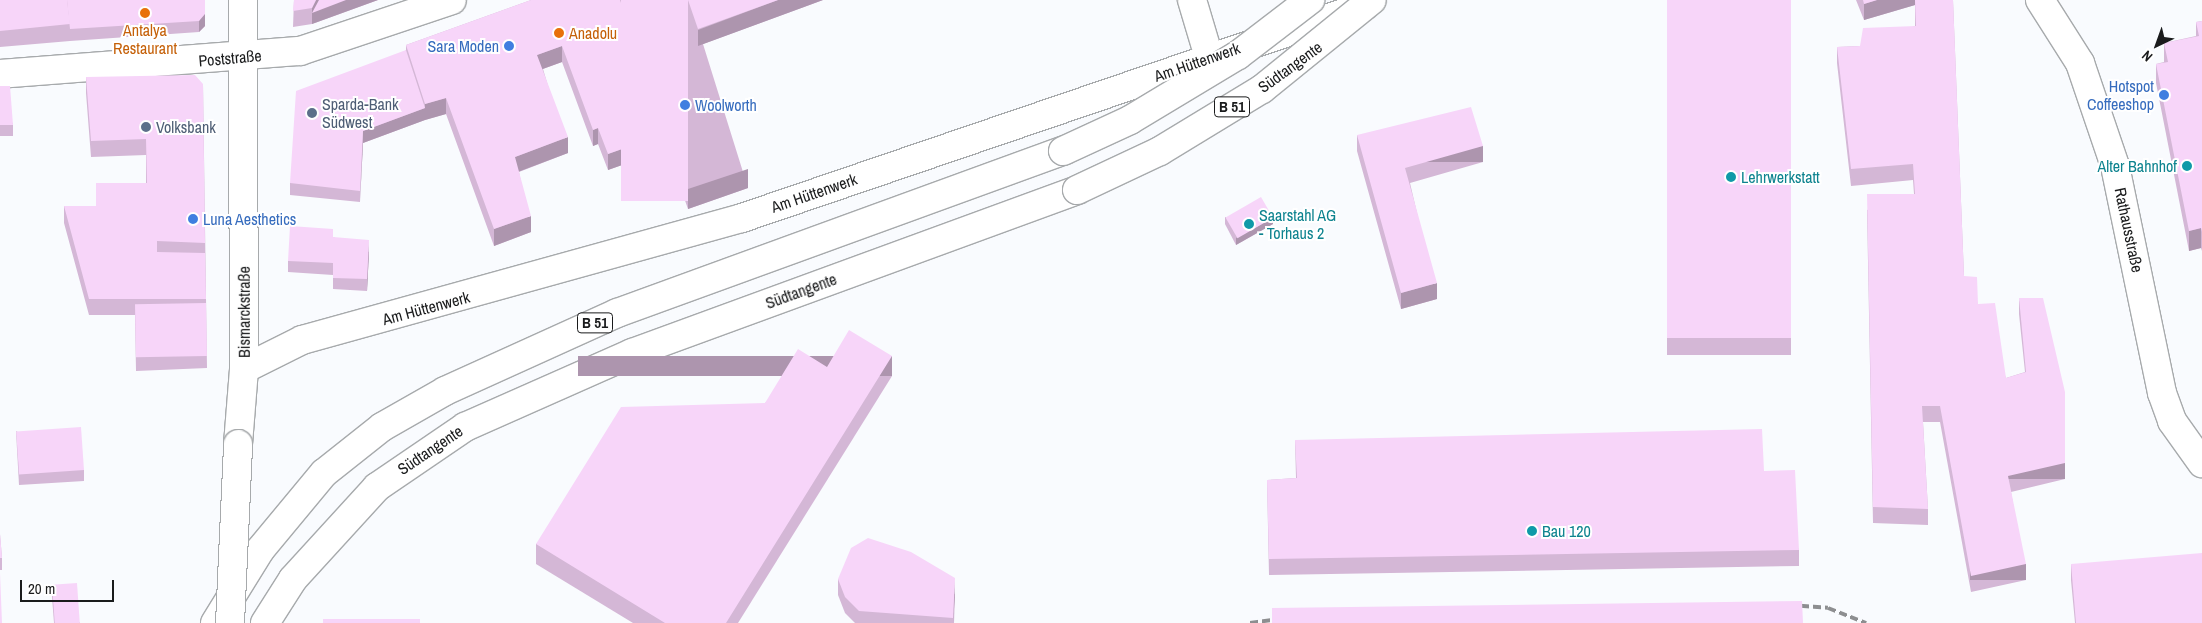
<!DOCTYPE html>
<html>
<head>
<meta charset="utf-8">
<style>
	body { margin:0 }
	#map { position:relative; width:2202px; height:623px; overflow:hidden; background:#f9fbfe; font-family:"Archivo Narrow",sans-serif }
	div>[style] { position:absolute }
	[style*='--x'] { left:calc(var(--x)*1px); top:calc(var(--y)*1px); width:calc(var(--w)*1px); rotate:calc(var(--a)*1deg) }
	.roads { filter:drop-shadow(1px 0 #a7aaac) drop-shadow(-1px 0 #a7aaac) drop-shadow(0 1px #a7aaac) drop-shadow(0 -1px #a7aaac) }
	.minor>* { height:28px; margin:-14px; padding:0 14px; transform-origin:14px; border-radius:14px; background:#fff }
	.secondary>* { height:28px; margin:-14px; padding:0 14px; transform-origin:14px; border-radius:14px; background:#fff }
	.primary>* { height:28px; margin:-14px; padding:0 14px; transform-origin:14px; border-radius:14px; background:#fff }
	.rail>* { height:4px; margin-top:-2px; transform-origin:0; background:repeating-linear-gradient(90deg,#8d8e90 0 8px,transparent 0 12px) }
	.bridges { filter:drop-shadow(1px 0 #a7aaac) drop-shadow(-1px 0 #a7aaac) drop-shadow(0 1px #a7aaac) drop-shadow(0 -1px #a7aaac) }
	.secondary-bridge>* { height:28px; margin:-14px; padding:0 14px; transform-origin:14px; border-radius:14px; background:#fff }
	.primary-bridge>* { height:28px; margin:-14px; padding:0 14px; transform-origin:14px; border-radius:14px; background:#fff }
	.wall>* { inset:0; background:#d4b7d6; transform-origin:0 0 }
	.shaded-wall>* { inset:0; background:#ad95ae; transform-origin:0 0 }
	.building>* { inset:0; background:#f7d5f9; transform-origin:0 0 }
	.dots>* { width:14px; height:14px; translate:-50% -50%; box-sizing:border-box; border:2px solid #fff; border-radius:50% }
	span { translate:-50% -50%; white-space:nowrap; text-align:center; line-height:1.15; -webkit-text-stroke:4px #fff; paint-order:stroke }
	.shield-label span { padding:1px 4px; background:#fff; border:1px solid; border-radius:4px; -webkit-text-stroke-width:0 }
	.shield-label { font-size:15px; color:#1a1b1c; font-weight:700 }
	.food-label { font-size:16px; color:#c56008 }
	.left { translate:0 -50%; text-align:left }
	.shop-label { font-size:16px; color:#366cbe }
	.right { translate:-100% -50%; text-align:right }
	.street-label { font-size:16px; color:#1a1b1c }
	.service-label { font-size:16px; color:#4e5e75 }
	.culture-label { font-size:16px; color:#0d838f }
	.north { position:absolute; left:2132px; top:20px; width:50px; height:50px; -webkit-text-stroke:4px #fff; paint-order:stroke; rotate:222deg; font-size:14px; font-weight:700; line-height:20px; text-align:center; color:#1a1b1c }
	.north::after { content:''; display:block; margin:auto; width:18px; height:22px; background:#1a1b1c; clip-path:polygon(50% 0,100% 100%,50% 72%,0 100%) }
	.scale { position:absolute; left:20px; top:580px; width:94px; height:22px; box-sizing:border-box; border:2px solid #1a1b1c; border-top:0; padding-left:6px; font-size:15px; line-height:18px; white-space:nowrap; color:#1a1b1c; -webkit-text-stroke:4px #fff; paint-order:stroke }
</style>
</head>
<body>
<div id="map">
	<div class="roads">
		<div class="minor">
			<div style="--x:0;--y:74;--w:301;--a:-4.4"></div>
			<div style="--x:300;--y:51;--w:160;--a:-18.5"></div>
		</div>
		<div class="secondary">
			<div style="--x:1192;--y:0;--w:59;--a:73.4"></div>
			<div style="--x:2040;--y:0;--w:75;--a:57.6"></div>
			<div style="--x:2080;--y:63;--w:109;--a:71.2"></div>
			<div style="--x:2115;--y:166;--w:232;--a:78.3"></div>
			<div style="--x:2162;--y:393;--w:30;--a:70"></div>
			<div style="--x:2172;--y:421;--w:52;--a:54.5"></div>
			<div style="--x:244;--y:369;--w:65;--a:-26.6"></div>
			<div style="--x:302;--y:340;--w:457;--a:-15.5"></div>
			<div style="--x:742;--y:218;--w:657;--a:-18.82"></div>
			<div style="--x:238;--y:444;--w:75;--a:-85.4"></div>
			<div style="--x:244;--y:369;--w:369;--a:-90.2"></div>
		</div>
		<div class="primary">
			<div style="--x:215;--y:623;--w:86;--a:-58.3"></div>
			<div style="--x:260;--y:550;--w:100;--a:-50.3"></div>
			<div style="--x:324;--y:473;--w:74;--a:-38.4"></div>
			<div style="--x:382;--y:427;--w:73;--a:-29.7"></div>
			<div style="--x:445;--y:391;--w:189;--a:-24.4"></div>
			<div style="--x:617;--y:313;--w:475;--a:-20"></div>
			<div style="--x:265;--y:623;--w:52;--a:-57.5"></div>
			<div style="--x:293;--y:579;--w:125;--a:-47.6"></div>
			<div style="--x:377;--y:487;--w:107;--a:-34.3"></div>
			<div style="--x:465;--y:427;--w:183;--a:-23.9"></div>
			<div style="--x:632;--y:353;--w:474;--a:-20.1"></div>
		</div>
	</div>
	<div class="rail">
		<div style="--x:1789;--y:605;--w:39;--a:4"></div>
		<div style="--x:1828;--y:608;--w:41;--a:21.5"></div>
		<div style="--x:1250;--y:623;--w:37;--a:-8"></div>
	</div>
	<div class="bridges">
		<div class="secondary-bridge">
			<div style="--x:230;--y:623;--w:179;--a:-87.4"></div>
		</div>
		<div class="primary-bridge">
			<div style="--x:1063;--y:151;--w:74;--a:-24.8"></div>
			<div style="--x:1130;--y:120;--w:126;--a:-31"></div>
			<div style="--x:1238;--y:55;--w:91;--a:-37.4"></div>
			<div style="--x:1077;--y:190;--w:92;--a:-25.2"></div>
			<div style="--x:1160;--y:151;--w:119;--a:-31.3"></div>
			<div style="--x:1262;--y:89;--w:141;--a:-39"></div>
		</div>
	</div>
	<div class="wall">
		<div style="clip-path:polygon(0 0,205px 0,205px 26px,199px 32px,70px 41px,0 47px)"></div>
		<div style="clip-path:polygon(294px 0,378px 0,312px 24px,293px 27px)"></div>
		<div style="clip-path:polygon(531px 0,823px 0,703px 44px,748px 188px,688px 209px,671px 161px,671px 165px,646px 175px,639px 159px,608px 170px,598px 144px,593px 146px,562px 62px,543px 69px,568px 153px,519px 172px,531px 232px,494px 246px,446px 114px,425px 120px,363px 143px,360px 202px,290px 195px,290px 183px,406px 50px,406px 45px)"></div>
		<div style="left:1667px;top:0;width:124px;height:355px"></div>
		<div style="clip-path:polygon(1856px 0,1953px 0,1964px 276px,1978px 304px,2006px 378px,2025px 372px,2019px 314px,2019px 298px,2065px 479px,2011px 492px,2026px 580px,1971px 592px,1940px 422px,1923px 422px,1928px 509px,1928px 525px,1873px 523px,1867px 210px,1914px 194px,1913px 180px,1851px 186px,1837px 63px,1837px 47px,1860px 46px,1915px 26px,1915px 5px,1864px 20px)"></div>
		<div style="clip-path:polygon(2202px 21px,2202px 251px,2201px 248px,2189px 251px,2156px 83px,2156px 64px,2164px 62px,2164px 43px,2196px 36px,2196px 22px)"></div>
		<div style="clip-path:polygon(86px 77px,203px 84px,207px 368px,136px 371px,135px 315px,89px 315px,64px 223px,64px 206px,96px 206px,146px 183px,146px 155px,91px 157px,86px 93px)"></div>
		<div style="clip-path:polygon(0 86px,13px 125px,13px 136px,0 136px)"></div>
		<div style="clip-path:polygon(1357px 135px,1483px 162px,1410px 183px,1437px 299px,1401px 309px,1357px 151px)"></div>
		<div style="clip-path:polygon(1225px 217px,1273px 224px,1236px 245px,1225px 224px)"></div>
		<div style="clip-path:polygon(333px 237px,369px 252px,367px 291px,333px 289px,333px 275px,288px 272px,288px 261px)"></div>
		<div style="clip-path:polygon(827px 367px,892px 376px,738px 623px,633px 623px,536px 564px,536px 544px,765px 403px)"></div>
		<div style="clip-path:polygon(16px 431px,84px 470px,84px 481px,19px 485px)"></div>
		<div style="clip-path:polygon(1295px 440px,1764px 471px,1799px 550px,1799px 566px,1269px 575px,1267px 480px,1296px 478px)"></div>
		<div style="clip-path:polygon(0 534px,2px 558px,2px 570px,0 570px)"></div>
		<div style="clip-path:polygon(2071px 564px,2202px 623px,2075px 623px,2071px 580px)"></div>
		<div style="clip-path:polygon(838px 579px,955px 594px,954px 623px,855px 623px,845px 613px,838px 595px)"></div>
		<div style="clip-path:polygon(52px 585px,80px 623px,54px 623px,52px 597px)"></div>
	</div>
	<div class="shaded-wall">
		<div style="clip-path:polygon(205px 0,205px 26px,199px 32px,199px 21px)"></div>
		<div style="clip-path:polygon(316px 0,378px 0,312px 24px,312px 8px)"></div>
		<div style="clip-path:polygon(778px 0,823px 0,698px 46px,698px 30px)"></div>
		<div style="clip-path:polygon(1877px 0,1915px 0,1915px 5px,1864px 20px,1864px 4px)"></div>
		<div style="clip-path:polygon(562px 46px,562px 62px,537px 71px,537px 55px)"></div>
		<div style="clip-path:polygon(446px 98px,446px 114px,425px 120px,363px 143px,360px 202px,363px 131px,425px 108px,425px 104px)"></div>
		<div style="clip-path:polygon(598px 128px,598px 144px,593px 146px,593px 130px)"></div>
		<div style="clip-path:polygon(568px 137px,568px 153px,515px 173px,515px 157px)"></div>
		<div style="clip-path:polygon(639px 143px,639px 159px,608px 170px,608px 154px)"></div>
		<div style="left:1483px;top:146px;width:16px;height:81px;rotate:90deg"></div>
		<div style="clip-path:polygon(671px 149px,671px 165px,646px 175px,646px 159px)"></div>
		<div style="clip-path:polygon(748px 169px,748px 188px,688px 209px,688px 189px)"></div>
		<div style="clip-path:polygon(531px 216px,531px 232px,494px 246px,494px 229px)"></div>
		<div style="clip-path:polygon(1273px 218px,1273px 224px,1236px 245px,1236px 238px)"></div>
		<div style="clip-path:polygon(2201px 228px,2201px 248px,2189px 251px,2189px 231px)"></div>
		<div style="clip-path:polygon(369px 240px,369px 252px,367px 291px,367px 279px)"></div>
		<div style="clip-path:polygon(1437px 283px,1437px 299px,1401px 309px,1401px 293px)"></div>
		<div style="left:892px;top:356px;width:20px;height:314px;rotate:90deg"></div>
		<div style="left:2065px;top:463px;width:16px;height:58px;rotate:90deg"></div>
		<div style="left:2026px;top:564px;width:16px;height:56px;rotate:90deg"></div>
		<div style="clip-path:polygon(955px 578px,955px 594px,953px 623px)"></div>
	</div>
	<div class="building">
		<div style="clip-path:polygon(0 0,67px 0,70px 24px,0 31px)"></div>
		<div style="clip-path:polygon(67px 0,205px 0,205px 14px,199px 21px,70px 29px)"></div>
		<div style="clip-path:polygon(294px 0,316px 0,312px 8px,293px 11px)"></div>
		<div style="clip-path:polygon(319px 0,346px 0,312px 13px)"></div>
		<div style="clip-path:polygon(531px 0,620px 0,671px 149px,646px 159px,639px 143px,608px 154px,598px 128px,593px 130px,562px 46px,537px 55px,568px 137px,515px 157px,531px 216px,494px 229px,446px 98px,425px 104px,406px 45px)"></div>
		<div style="left:621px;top:0;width:67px;height:201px"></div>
		<div style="clip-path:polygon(688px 0,778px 0,698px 29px)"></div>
		<div style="left:1667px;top:0;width:124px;height:338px"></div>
		<div style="clip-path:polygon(1863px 0,1877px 0,1864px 4px)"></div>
		<div style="clip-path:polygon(1915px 0,1953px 0,1964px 276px,1977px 277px,1978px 304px,1995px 303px,2006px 378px,2026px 372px,2019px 298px,2043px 298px,2065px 392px,2065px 463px,2008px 476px,2026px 564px,1971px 576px,1940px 406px,1922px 406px,1928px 509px,1873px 507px,1867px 194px,1915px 194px,1913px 164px,1851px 169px,1837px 47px,1860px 46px,1863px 28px,1916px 26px)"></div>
		<div style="clip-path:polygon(2202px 21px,2202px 232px,2201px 228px,2189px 231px,2156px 64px,2168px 62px,2164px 43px,2199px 36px,2196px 22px)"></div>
		<div style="clip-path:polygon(406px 50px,425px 108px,363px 131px,360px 191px,290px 183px,296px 91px)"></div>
		<div style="clip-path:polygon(195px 75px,203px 84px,205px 243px,157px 241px,157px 252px,205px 253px,206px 299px,89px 299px,64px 206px,96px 206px,96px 183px,147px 183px,146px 139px,91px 141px,86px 77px)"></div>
		<div style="clip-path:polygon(0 86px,10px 86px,13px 125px,0 125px)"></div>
		<div style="clip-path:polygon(1471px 107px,1483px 146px,1405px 168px,1437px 283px,1401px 293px,1357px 135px)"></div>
		<div style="left:1261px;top:197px;width:24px;height:41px;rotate:60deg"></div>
		<div style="clip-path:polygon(290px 226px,333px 229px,333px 237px,369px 240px,367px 279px,333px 278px,333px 263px,288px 261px)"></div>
		<div style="left:206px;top:303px;width:53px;height:71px;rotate:89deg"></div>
		<div style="clip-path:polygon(849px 330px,892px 356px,726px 623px,665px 623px,536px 544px,621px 407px,765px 403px,798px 349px,827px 367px)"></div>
		<div style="left:81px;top:427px;width:43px;height:65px;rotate:86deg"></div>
		<div style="clip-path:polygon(1762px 429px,1764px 471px,1795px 470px,1799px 550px,1269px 559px,1267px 480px,1297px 478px,1295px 440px)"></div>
		<div style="clip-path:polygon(0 534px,2px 558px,0 558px)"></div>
		<div style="clip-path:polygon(868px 538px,911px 552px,955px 578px,953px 618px,859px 611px,845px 597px,838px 579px,851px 548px)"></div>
		<div style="clip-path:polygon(2202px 553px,2202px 623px,2076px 623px,2071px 564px)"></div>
		<div style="clip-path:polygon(0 573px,2px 623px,0 623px)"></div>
		<div style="left:77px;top:583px;width:40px;height:25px;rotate:86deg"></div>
		<div style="clip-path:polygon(1802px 601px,1803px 623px,1272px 623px,1272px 608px)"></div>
		<div style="left:323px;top:619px;width:97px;height:4px"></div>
	</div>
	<div class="dots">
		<div style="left:145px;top:13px;background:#e8710a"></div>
		<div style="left:559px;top:33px;background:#e8710a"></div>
		<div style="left:509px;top:46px;background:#3f7fe0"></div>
		<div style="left:2164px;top:95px;background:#3f7fe0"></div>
		<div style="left:685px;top:105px;background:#3f7fe0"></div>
		<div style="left:312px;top:113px;background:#5c6f8a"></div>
		<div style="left:146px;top:127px;background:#5c6f8a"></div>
		<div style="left:2187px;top:166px;background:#0f9aa8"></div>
		<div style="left:1731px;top:177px;background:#0f9aa8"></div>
		<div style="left:193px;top:219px;background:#3f7fe0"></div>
		<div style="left:1249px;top:224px;background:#0f9aa8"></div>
		<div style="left:1532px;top:531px;background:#0f9aa8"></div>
	</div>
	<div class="shield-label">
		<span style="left:1232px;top:107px">B 51</span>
		<span style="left:595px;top:323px">B 51</span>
	</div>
	<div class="food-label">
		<span style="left:145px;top:39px">Antalya<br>Restaurant</span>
		<span class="left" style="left:569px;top:33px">Anadolu</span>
	</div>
	<div class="shop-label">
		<span class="right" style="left:499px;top:46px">Sara Moden</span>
		<span class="right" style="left:2154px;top:95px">Hotspot<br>Coffeeshop</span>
		<span class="left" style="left:695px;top:105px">Woolworth</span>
		<span class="left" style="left:203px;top:219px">Luna Aesthetics</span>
	</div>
	<div class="street-label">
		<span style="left:230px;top:58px;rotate:-5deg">Poststraße</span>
		<span style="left:1197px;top:62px;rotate:-19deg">Am Hüttenwerk</span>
		<span style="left:1290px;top:67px;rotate:-36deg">Südtangente</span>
		<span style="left:814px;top:193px;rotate:-19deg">Am Hüttenwerk</span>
		<span style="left:2129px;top:230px;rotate:78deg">Rathausstraße</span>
		<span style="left:801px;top:291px;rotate:-20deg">Südtangente</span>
		<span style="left:426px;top:308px;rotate:-15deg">Am Hüttenwerk</span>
		<span style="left:244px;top:312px;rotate:-90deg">Bismarckstraße</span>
		<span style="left:430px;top:450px;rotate:-34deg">Südtangente</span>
	</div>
	<div class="service-label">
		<span class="left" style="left:322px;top:113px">Sparda-Bank<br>Südwest</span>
		<span class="left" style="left:156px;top:127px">Volksbank</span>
	</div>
	<div class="culture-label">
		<span class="right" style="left:2177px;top:166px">Alter Bahnhof</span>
		<span class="left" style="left:1741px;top:177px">Lehrwerkstatt</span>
		<span class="left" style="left:1259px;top:224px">Saarstahl AG<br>- Torhaus 2</span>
		<span class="left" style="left:1542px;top:531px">Bau 120</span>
	</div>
	<div class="north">N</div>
	<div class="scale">20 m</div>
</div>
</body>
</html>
